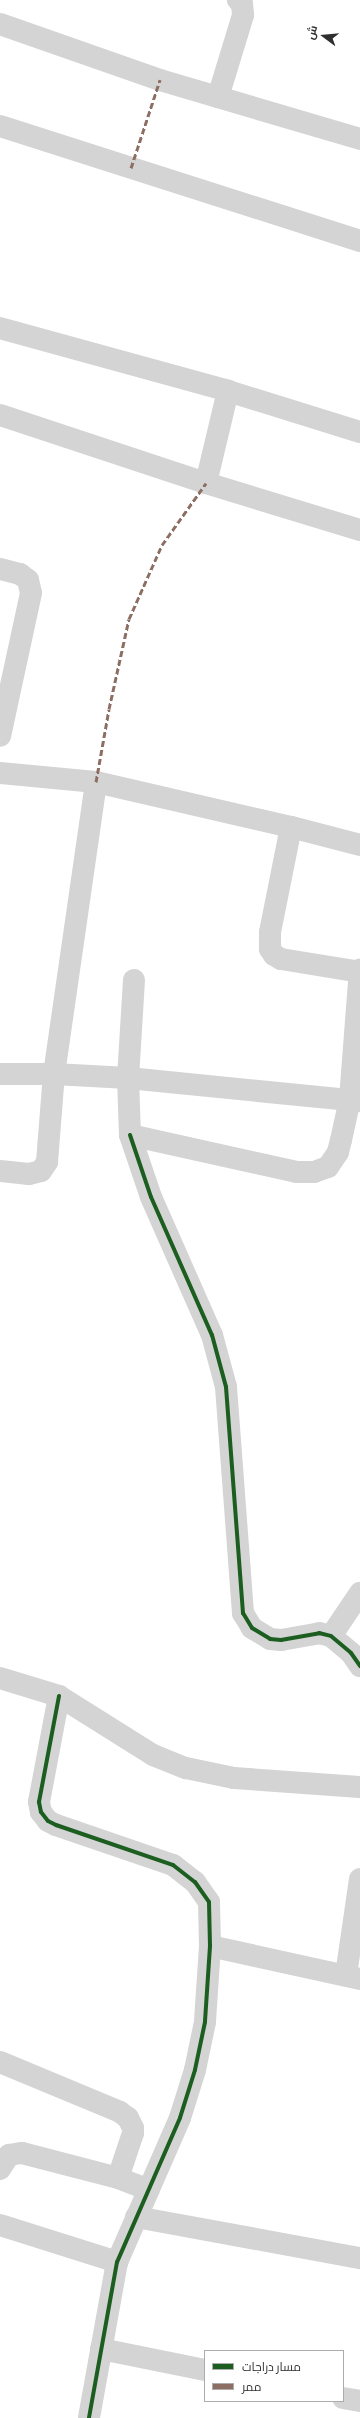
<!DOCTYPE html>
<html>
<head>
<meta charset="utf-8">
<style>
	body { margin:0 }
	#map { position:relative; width:360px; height:2418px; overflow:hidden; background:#fff; font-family:"Source Sans 3",Cairo,sans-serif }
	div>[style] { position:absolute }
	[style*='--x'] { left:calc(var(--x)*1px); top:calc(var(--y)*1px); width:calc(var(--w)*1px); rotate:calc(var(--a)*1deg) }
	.minor>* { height:22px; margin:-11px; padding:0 11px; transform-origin:11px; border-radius:11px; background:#d4d4d4 }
	.quiet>* { height:3px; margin-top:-1.5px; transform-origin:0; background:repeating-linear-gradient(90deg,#8d6e63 0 6px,transparent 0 9px) }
	.cycleway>* { height:4px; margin:-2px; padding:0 2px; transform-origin:2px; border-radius:2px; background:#1b5e20 }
	span { translate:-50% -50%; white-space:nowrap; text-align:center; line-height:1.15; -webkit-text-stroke:4px #fff; paint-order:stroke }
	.legend { position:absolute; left:204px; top:2350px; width:140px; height:52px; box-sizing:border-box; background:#fff; border:1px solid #acacac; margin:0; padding:5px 7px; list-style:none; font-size:12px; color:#2f2f2f }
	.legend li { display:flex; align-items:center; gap:8px; height:20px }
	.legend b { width:20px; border:1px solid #acacac }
	.north { position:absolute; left:304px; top:16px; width:40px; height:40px; -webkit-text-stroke:3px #fff; paint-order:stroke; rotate:286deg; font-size:11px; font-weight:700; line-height:16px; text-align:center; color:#2f2f2f }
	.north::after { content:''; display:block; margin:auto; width:14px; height:18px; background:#2f2f2f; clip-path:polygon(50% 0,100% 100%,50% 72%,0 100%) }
</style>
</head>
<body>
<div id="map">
	<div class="minor">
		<div style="--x:0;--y:24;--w:170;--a:19.3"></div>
		<div style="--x:160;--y:80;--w:209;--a:16.4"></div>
		<div style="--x:218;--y:97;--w:86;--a:-73"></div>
		<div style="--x:243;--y:15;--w:11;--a:-95"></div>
		<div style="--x:242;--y:4;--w:6;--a:-135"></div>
		<div style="--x:0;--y:126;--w:378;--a:17.7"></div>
		<div style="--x:0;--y:328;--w:237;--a:15.4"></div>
		<div style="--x:0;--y:415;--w:217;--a:18.3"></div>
		<div style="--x:206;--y:483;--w:161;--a:17"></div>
		<div style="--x:206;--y:483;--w:95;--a:-76.6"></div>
		<div style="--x:228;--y:391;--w:138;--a:17.3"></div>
		<div style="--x:0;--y:569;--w:21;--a:14"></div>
		<div style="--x:20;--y:574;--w:10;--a:37"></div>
		<div style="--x:28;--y:580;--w:13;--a:77"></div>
		<div style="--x:31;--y:593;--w:146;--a:102.2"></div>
		<div style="--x:0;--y:773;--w:96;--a:5.4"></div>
		<div style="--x:96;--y:782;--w:200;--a:13"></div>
		<div style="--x:291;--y:827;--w:71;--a:14.6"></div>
		<div style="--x:291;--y:827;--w:107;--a:101.3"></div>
		<div style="--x:270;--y:932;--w:17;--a:90"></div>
		<div style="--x:270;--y:949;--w:7;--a:56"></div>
		<div style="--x:274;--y:955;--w:8;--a:30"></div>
		<div style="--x:281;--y:959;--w:80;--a:9.3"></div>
		<div style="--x:134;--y:980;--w:98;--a:93.5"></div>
		<div style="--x:128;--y:1078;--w:57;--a:88"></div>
		<div style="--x:130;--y:1135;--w:171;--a:12.5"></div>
		<div style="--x:297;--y:1172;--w:17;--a:0"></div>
		<div style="--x:314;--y:1172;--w:15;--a:-20"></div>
		<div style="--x:328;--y:1167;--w:18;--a:-56"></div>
		<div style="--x:338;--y:1152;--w:12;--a:-76"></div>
		<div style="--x:341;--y:1140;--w:42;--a:-77.6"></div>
		<div style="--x:350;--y:1099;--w:130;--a:-85.6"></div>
		<div style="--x:0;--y:1074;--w:54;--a:0"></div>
		<div style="--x:54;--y:1074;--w:74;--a:3.1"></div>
		<div style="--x:128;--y:1078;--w:233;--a:5.7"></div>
		<div style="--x:130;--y:1135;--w:65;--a:71.3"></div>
		<div style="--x:151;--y:1197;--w:151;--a:66.2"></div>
		<div style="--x:212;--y:1335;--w:54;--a:74.9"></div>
		<div style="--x:226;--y:1387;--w:227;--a:85.7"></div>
		<div style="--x:243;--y:1613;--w:17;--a:59"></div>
		<div style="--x:252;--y:1628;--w:21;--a:31"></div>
		<div style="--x:270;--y:1639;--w:11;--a:5"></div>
		<div style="--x:281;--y:1640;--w:39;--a:-10"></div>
		<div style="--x:319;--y:1633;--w:12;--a:14"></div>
		<div style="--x:331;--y:1636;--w:26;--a:40"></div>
		<div style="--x:351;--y:1653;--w:16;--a:55"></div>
		<div style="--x:0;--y:1171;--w:29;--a:6"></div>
		<div style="--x:29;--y:1174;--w:12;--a:-14"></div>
		<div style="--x:41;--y:1171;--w:11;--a:-56"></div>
		<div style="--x:47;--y:1162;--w:88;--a:-85.5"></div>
		<div style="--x:54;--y:1074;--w:295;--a:-81.8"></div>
		<div style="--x:331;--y:1636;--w:52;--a:-56"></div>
		<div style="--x:0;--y:1678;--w:62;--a:17"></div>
		<div style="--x:59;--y:1696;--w:111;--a:32.1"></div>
		<div style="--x:153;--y:1755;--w:35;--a:22"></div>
		<div style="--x:186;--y:1768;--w:49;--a:11.8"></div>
		<div style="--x:234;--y:1778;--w:126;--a:4.1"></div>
		<div style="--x:59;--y:1696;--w:108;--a:100.7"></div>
		<div style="--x:39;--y:1802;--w:10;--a:79"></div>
		<div style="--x:41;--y:1812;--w:11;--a:52"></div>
		<div style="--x:48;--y:1821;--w:9;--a:27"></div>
		<div style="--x:56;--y:1825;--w:124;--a:18.9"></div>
		<div style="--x:173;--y:1865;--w:28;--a:38"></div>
		<div style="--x:195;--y:1882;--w:24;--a:55"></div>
		<div style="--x:209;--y:1902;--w:44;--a:88.7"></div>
		<div style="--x:210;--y:1946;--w:76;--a:93.8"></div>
		<div style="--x:205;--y:2022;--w:49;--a:101.8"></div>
		<div style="--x:195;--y:2070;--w:50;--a:107.4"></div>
		<div style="--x:180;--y:2118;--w:157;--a:113.6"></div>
		<div style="--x:117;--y:2262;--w:158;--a:100.2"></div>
		<div style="--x:210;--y:1946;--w:154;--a:12.4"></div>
		<div style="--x:346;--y:1975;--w:97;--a:-81.7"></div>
		<div style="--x:0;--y:2062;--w:130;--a:22.6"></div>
		<div style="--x:120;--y:2112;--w:10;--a:37"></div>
		<div style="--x:128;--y:2118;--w:11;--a:63"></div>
		<div style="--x:133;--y:2128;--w:5;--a:90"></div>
		<div style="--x:133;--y:2133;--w:47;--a:108.4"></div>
		<div style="--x:0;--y:2169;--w:17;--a:-57"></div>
		<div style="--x:9;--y:2155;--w:13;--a:-9"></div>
		<div style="--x:22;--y:2153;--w:99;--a:14.6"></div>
		<div style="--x:118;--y:2178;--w:33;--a:21"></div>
		<div style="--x:136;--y:2217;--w:228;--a:10.4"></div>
		<div style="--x:0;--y:2225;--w:123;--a:17.5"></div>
		<div style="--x:101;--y:2349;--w:106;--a:11.4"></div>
		<div style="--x:343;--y:2398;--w:17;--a:10"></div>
	</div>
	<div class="quiet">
		<div style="--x:131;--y:168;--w:93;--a:-71.8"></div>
		<div style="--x:96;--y:782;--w:74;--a:-79.9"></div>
		<div style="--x:109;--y:709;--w:92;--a:-77.5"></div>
		<div style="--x:129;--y:619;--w:81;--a:-66"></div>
		<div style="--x:162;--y:545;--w:76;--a:-54.6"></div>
	</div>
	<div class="cycleway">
		<div style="--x:130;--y:1135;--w:65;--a:71.3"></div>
		<div style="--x:151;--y:1197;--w:151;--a:66.2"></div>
		<div style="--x:212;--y:1335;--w:54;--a:74.9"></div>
		<div style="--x:226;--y:1387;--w:227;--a:85.7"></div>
		<div style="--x:243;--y:1613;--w:17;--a:59"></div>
		<div style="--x:252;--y:1628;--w:21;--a:31"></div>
		<div style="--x:270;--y:1639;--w:11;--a:5"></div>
		<div style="--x:281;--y:1640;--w:39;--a:-10"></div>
		<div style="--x:319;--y:1633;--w:12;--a:14"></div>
		<div style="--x:331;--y:1636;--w:26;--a:40"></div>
		<div style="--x:351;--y:1653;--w:16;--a:55"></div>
		<div style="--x:59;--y:1696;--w:108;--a:100.7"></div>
		<div style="--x:39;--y:1802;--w:10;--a:79"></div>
		<div style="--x:41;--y:1812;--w:11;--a:52"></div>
		<div style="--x:48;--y:1821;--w:9;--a:27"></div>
		<div style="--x:56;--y:1825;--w:124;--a:18.9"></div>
		<div style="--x:173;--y:1865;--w:28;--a:38"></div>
		<div style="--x:195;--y:1882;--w:24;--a:55"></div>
		<div style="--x:209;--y:1902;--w:44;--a:88.7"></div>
		<div style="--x:210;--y:1946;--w:76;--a:93.8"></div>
		<div style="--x:205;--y:2022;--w:49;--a:101.8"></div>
		<div style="--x:195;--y:2070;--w:50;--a:107.4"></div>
		<div style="--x:180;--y:2118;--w:157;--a:113.6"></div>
		<div style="--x:117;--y:2262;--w:158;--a:100.2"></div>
	</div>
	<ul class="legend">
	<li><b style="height:5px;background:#1b5e20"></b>مسار دراجات</li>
	<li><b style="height:5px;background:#8d6e63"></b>ممر</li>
	</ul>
	<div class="north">ش</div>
</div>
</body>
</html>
